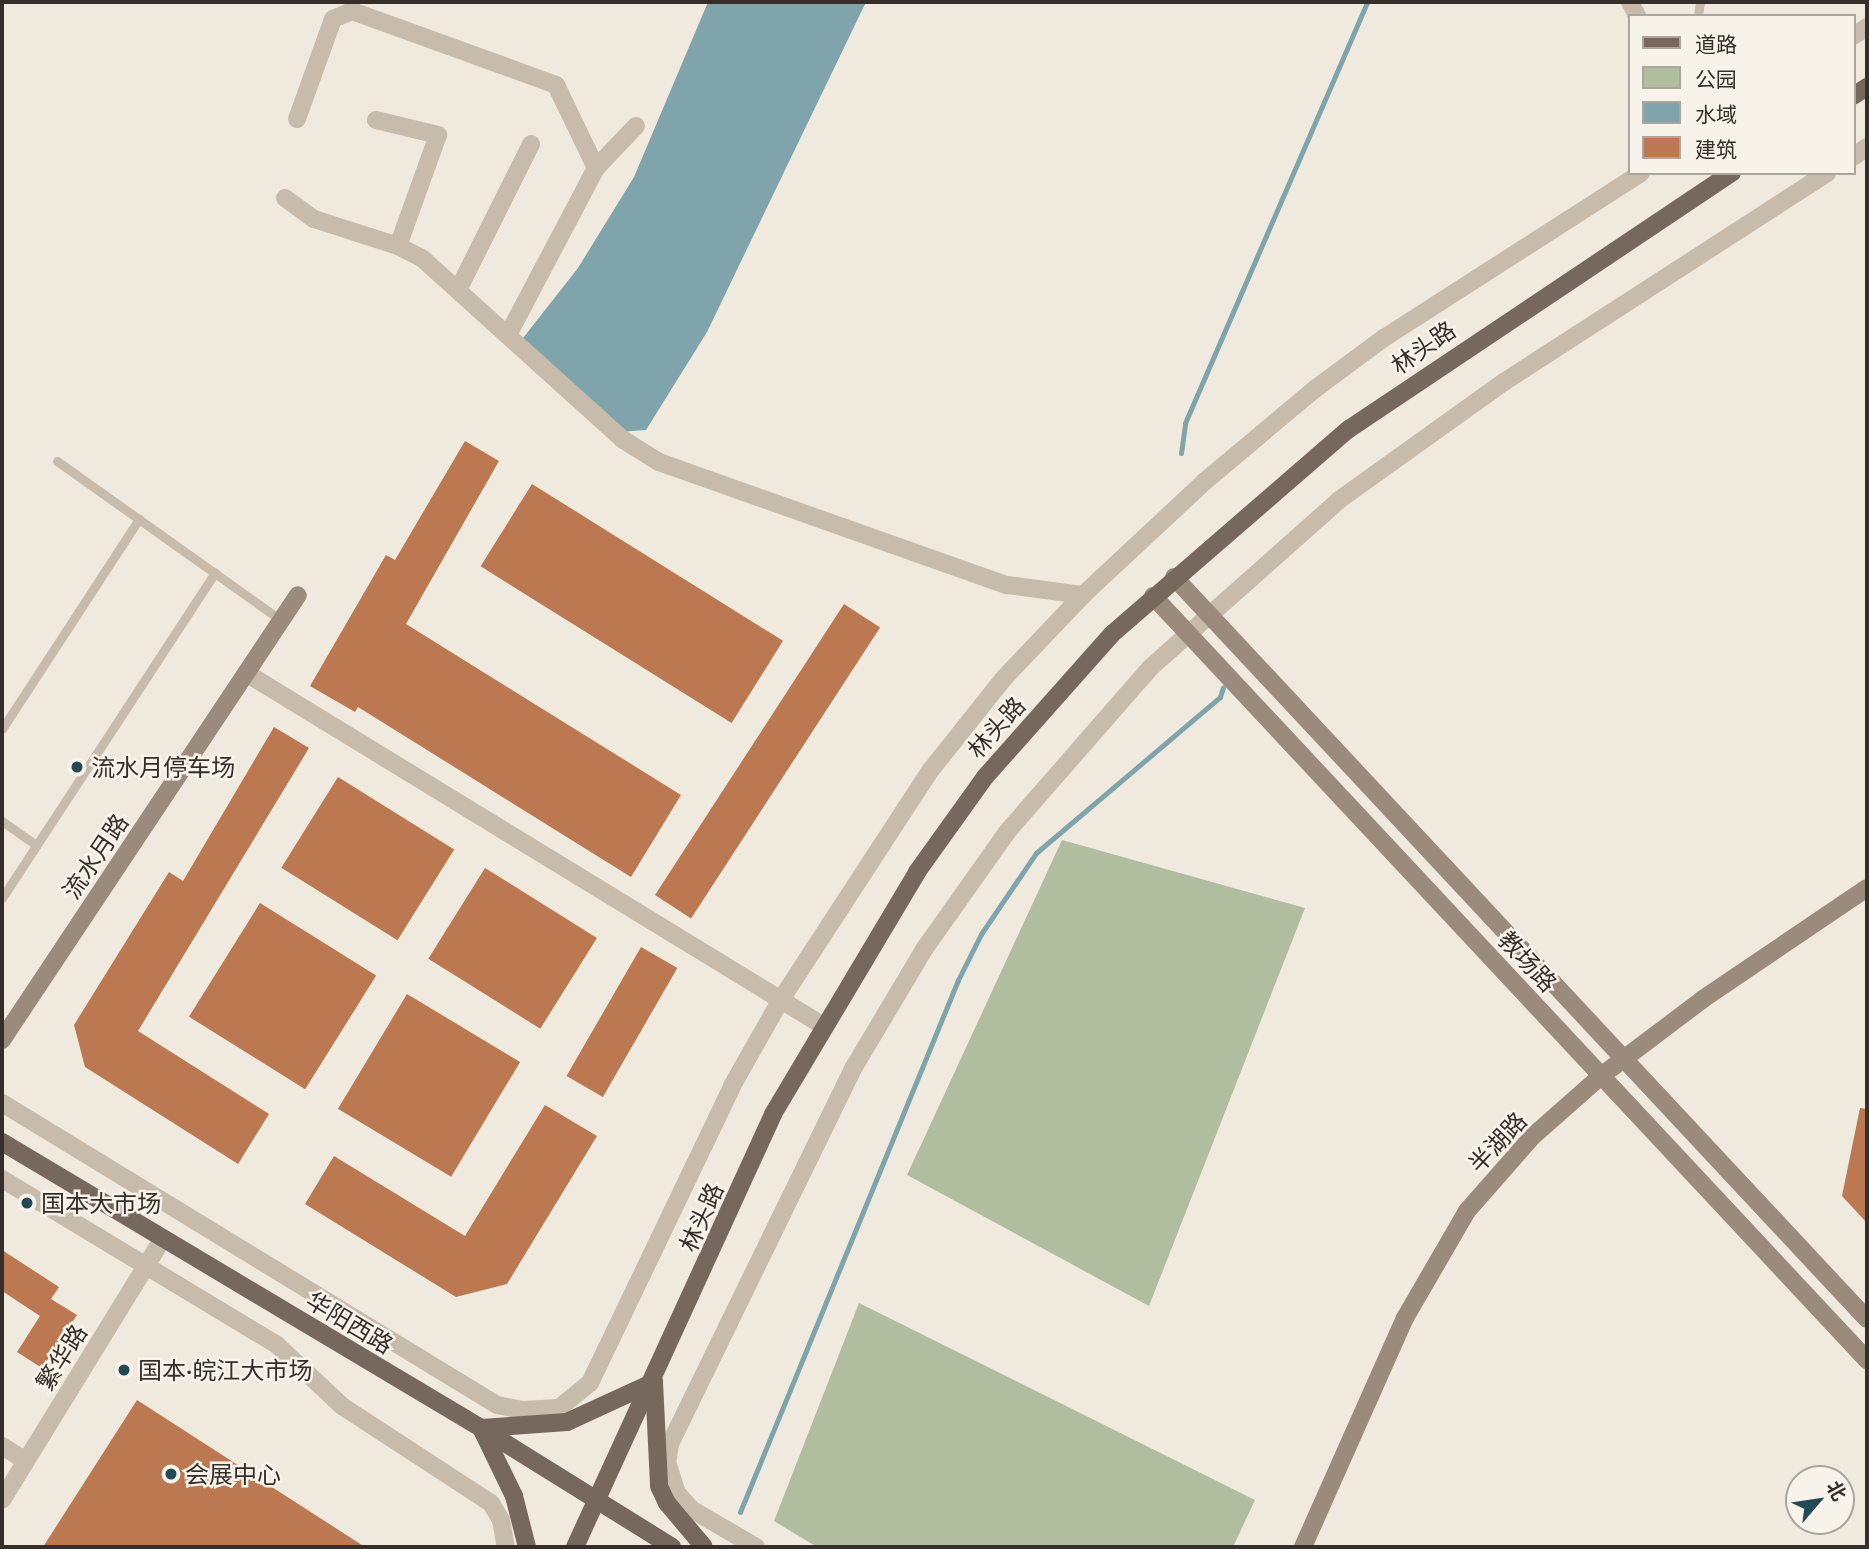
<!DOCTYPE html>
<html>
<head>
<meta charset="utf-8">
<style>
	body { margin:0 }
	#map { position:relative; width:1869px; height:1549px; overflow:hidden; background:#f0eade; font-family:Lato,"Noto Sans SC",sans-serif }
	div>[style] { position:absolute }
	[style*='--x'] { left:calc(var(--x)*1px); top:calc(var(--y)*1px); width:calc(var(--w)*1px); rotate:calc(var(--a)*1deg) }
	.green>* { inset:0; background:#b0be9f }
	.water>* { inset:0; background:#7fa4ab }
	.stream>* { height:5px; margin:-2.5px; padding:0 2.5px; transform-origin:2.5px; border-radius:2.5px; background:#7fa4ab }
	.building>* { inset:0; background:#bb7851; transform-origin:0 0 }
	.lane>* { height:9px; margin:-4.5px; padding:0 4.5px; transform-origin:4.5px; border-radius:4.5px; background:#c7bbab }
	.street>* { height:18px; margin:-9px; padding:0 9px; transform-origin:9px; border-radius:9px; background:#c7bbab }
	.secondary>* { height:18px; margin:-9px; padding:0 9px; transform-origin:9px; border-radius:9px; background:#9b8b7c }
	.primary>* { height:18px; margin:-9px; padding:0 9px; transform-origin:9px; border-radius:9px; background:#76685c }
	.dots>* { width:19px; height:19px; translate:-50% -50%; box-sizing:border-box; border:4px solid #f8f3ea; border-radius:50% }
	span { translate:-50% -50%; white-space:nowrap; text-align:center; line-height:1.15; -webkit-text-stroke:5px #f8f3ea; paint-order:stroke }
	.street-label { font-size:24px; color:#362f29 }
	.poi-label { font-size:24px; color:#362f29 }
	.left { translate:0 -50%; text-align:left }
	.frame { position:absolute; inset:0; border:4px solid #362f29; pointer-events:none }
	.legend { position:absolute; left:1628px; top:14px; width:228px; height:161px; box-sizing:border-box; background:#f8f3ea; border:2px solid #aaa59d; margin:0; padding:9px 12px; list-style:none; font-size:21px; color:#362f29 }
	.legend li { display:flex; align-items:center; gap:14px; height:35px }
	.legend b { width:35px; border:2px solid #aaa59d }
	.north { position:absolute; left:1785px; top:1465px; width:70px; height:70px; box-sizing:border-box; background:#f8f3ea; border:2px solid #aaa59d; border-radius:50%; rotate:61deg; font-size:19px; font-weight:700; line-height:28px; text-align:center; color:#362f29 }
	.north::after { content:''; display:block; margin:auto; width:24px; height:32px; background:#234a54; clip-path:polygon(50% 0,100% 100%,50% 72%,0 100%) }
</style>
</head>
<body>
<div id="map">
	<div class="green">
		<div style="clip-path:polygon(1062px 840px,1305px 908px,1149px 1306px,907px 1175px)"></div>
		<div style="clip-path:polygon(859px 1303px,1255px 1500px,1233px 1547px,817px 1547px,774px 1521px)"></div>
	</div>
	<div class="water">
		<div style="clip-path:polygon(708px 2px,866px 2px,707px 332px,646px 430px,619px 432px,523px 338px,578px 268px,634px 177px)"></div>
	</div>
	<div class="stream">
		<div style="--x:1181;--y:453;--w:30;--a:-82"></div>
		<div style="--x:1185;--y:423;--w:459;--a:-66.6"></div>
		<div style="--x:740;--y:1512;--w:575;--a:-67.72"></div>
		<div style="--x:958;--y:980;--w:51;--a:-63.4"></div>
		<div style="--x:981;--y:934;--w:98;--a:-55.8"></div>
		<div style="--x:1036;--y:853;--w:241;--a:-40.3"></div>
		<div style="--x:1220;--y:697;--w:10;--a:-73"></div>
	</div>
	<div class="building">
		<div style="clip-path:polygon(465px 441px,499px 461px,406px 624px,681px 795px,631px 877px,358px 707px,355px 712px,310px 686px,386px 555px,395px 560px)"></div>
		<div style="left:532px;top:484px;width:296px;height:97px;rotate:32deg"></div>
		<div style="left:844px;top:604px;width:43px;height:347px;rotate:33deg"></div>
		<div style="clip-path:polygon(274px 727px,309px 748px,138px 1031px,269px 1114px,238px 1164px,85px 1067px,74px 1025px,169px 872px,183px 881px)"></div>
		<div style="left:338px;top:777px;width:137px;height:107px;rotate:32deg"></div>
		<div style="left:485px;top:868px;width:132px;height:107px;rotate:32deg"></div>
		<div style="left:260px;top:903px;width:137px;height:134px;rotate:32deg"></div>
		<div style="left:641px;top:947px;width:42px;height:149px;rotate:30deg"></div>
		<div style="left:407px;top:994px;width:132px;height:134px;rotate:31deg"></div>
		<div style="clip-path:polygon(545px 1105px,597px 1136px,507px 1284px,456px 1297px,305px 1204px,334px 1156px,465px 1236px)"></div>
		<div style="clip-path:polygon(1860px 1108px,1867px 1109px,1867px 1223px,1842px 1196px)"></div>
		<div style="clip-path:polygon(2px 1250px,59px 1287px,51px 1299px,77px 1315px,42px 1368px,17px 1352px,40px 1316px,2px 1291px)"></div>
		<div style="clip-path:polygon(137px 1400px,365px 1547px,43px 1547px)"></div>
	</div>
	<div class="lane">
		<div style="--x:1698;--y:16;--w:14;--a:-82"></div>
		<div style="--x:57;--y:461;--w:275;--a:35.4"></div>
		<div style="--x:2;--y:729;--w:251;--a:-56.9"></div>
		<div style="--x:2;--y:821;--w:42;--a:35.2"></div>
		<div style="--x:2;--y:898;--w:389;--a:-56.8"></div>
	</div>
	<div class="street">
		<div style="--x:1630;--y:2;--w:16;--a:63"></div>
		<div style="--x:1853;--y:36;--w:17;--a:-33"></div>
		<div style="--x:297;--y:119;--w:106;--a:-70.2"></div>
		<div style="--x:333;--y:19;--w:21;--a:-23"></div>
		<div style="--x:352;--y:11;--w:217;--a:19.9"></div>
		<div style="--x:556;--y:85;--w:92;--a:64.3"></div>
		<div style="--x:596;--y:168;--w:189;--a:117.8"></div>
		<div style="--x:376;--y:120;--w:64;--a:13.6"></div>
		<div style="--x:438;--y:135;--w:118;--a:109.8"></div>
		<div style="--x:1853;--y:157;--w:17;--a:-36"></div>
		<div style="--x:596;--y:168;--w:58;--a:-46.4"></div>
		<div style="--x:285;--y:198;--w:36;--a:36"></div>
		<div style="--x:314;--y:219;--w:88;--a:17.8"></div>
		<div style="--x:398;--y:246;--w:28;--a:27"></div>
		<div style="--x:423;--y:259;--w:268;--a:42.1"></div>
		<div style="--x:622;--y:439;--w:44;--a:31.9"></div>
		<div style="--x:659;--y:462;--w:369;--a:19.5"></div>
		<div style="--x:1007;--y:585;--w:77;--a:7.5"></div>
		<div style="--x:459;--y:288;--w:161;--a:-63.4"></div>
		<div style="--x:246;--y:673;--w:675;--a:31.43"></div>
		<div style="--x:2;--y:1103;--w:580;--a:31.39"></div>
		<div style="--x:497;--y:1405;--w:25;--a:11"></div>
		<div style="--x:522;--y:1410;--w:37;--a:-3"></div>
		<div style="--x:559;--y:1408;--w:40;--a:-39"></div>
		<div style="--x:590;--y:1383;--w:329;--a:-64.4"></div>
		<div style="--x:732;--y:1086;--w:98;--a:-60.5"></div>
		<div style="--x:780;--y:1001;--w:275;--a:-56.9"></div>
		<div style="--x:930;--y:771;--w:119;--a:-51.5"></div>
		<div style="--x:1004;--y:678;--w:115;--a:-46.4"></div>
		<div style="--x:1083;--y:595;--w:166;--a:-43"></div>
		<div style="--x:1204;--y:482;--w:145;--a:-40"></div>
		<div style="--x:1315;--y:389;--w:86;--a:-36.5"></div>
		<div style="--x:1384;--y:338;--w:305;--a:-32.7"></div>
		<div style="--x:2;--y:1179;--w:321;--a:31.1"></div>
		<div style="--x:277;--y:1345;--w:89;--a:43.2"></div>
		<div style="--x:342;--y:1406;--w:178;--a:33.1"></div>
		<div style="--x:491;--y:1503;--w:20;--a:60"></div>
		<div style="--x:501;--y:1520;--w:27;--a:80"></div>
		<div style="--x:2;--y:1446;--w:28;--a:32"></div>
		<div style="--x:2;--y:1500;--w:305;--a:-58.4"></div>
		<div style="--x:756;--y:1547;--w:75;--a:-149.7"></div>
		<div style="--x:691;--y:1509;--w:21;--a:-131"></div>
		<div style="--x:677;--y:1493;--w:32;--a:-108"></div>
		<div style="--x:667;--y:1463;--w:19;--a:-81"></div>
		<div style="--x:670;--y:1444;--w:420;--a:-64"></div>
		<div style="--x:854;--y:1067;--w:139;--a:-59.2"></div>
		<div style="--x:925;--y:948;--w:142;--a:-54.7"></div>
		<div style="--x:1007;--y:832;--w:218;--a:-48.9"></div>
		<div style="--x:1150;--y:668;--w:253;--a:-41.6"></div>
		<div style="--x:1339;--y:500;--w:203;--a:-35.6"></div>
		<div style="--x:1504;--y:382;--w:385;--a:-32.9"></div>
	</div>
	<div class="secondary">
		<div style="--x:1174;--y:577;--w:1015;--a:46.96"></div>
		<div style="--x:1153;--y:596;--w:1046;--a:46.94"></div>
		<div style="--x:2;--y:1040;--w:534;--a:-56.37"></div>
		<div style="--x:1303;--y:1547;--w:251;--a:-66"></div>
		<div style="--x:1405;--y:1318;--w:124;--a:-59.9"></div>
		<div style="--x:1467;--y:1211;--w:100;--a:-48.7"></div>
		<div style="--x:1533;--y:1136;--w:91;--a:-41.4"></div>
		<div style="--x:1601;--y:1076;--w:128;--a:-37"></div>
		<div style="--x:1703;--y:999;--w:198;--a:-34.1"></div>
	</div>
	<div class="primary">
		<div style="--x:1853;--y:96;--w:17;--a:-33"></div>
		<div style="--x:2;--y:1142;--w:558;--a:30.84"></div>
		<div style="--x:481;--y:1428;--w:225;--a:31.9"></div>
		<div style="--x:527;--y:1547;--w:53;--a:-104.3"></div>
		<div style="--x:514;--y:1496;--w:76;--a:-115.9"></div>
		<div style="--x:481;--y:1428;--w:86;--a:-4"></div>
		<div style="--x:567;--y:1422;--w:96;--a:-24.7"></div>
		<div style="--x:654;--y:1382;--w:104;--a:87.2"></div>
		<div style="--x:659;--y:1486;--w:19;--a:65"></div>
		<div style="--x:667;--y:1503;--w:57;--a:49.9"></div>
		<div style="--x:575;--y:1547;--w:476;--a:-65.4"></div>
		<div style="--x:773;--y:1114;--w:282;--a:-59.2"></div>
		<div style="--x:917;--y:872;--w:117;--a:-54.4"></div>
		<div style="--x:985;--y:777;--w:191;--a:-48.4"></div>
		<div style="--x:1112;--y:634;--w:313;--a:-40.9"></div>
		<div style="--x:1349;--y:429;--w:461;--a:-33.8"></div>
	</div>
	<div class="dots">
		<div style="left:77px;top:767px;background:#234a54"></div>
		<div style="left:27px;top:1203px;background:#234a54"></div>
		<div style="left:124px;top:1370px;background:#234a54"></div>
		<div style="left:171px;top:1474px;background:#234a54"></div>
	</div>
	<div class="street-label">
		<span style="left:1423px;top:347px;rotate:-35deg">林头路</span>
		<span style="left:996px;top:727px;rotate:-48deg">林头路</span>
		<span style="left:95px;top:856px;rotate:-56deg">流水月路</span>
		<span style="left:1528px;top:961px;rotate:47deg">教场路</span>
		<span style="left:1497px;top:1142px;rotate:-47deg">半湖路</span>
		<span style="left:701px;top:1217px;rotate:-66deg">林头路</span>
		<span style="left:350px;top:1322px;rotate:31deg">华阳西路</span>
		<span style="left:61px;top:1357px;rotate:-58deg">繁华路</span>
	</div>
	<div class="poi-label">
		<span class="left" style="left:91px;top:767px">流水月停车场</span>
		<span class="left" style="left:41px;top:1203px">国本大市场</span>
		<span class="left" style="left:138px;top:1370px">国本·皖江大市场</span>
		<span class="left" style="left:185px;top:1474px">会展中心</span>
	</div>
	<div class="frame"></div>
	<ul class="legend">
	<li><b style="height:9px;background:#76685c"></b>道路</li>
	<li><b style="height:19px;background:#b0be9f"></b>公园</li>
	<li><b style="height:19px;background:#7fa4ab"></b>水域</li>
	<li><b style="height:19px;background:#bb7851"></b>建筑</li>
	</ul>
	<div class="north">北</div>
</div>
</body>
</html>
